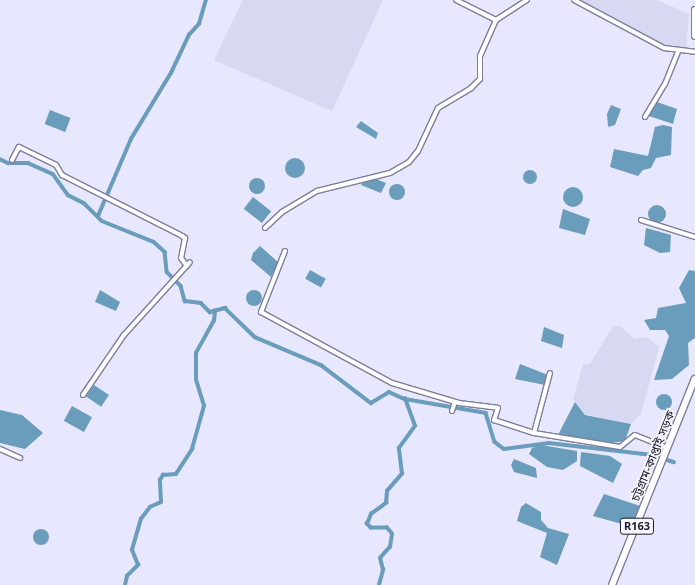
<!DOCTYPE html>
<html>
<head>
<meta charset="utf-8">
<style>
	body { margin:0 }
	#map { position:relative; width:695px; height:585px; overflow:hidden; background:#e7e7fd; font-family:"Noto Sans","Noto Sans Bengali",sans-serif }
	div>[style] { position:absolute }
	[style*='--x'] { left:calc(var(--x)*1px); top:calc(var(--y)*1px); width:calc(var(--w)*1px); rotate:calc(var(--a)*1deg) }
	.built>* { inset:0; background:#d7d8f2 }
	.water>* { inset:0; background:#6a9cbb; transform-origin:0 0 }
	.round { border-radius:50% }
	.canal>* { height:3.5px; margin:-1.75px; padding:0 1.75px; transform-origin:1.75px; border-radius:1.75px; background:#6a9cbb }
	.roads { filter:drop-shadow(1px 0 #7d7d9d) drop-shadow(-1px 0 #7d7d9d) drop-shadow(0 1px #7d7d9d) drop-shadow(0 -1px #7d7d9d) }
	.minor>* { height:4px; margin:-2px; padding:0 2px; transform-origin:2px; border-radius:2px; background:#fff }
	.primary>* { height:6px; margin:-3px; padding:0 3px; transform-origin:3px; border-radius:3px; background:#fff }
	span { translate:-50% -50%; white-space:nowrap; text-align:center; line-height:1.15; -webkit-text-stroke:3.5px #f6f6fd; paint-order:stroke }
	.shield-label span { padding:1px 3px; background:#f6f6fd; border:1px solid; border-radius:3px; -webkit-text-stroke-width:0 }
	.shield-label { font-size:11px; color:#1c1c29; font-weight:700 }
	.street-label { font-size:12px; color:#1c1c29 }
</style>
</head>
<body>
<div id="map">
	<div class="built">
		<div style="clip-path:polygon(243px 0,383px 0,332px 111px,214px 60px)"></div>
		<div style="clip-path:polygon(580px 0,657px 0,689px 14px,686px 49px,668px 47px)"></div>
		<div style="clip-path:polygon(613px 326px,620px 326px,635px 339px,647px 337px,659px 347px,641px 414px,631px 424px,585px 414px,573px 399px,583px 364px,590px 364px)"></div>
	</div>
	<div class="water">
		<div style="clip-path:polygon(657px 102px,677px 109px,673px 124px,649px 116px)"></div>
		<div style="clip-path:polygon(611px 105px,621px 109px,615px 125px,608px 127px,607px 114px)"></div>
		<div style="left:50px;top:110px;width:22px;height:15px;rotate:21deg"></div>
		<div style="clip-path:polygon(361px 121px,378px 133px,376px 139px,356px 127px)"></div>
		<div style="clip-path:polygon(663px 125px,672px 127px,671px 155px,656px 158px,651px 168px,643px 170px,638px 176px,610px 167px,614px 149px,648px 156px,655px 127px)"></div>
		<div class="round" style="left:285px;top:158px;width:20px;height:20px"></div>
		<div class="round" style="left:523px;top:170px;width:14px;height:14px"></div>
		<div class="round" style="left:249px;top:178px;width:16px;height:16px"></div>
		<div style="clip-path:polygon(376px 179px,386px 183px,381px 193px,361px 185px,363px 181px)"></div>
		<div class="round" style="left:389px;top:184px;width:16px;height:16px"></div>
		<div class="round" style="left:563px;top:187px;width:20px;height:20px"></div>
		<div style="left:253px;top:197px;width:23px;height:15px;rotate:38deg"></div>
		<div class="round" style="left:648px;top:205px;width:18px;height:18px"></div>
		<div style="clip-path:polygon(563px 209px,590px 219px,585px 235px,559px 228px)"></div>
		<div style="clip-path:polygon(646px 228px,671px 235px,670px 252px,660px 253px,644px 245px)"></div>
		<div style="clip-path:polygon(260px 246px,279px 263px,271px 277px,251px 260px,253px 253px)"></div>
		<div style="left:310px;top:270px;width:18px;height:10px;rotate:29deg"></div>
		<div style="clip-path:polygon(689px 270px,695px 271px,695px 338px,688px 343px,689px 365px,672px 379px,654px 380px,669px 336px,665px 330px,650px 330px,644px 320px,656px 318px,658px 308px,686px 303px,679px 288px)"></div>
		<div class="round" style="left:246px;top:290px;width:16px;height:16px"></div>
		<div style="clip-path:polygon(100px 290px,120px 302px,116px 311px,95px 302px)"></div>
		<div style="clip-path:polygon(544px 327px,564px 335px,562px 348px,541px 341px)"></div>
		<div style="clip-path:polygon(520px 364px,548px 375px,545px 385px,515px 379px)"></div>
		<div style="left:94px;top:385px;width:18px;height:14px;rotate:34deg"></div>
		<div class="round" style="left:656px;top:394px;width:16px;height:16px"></div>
		<div style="clip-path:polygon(575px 402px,585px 415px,631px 424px,625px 441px,612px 443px,558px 435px)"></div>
		<div style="left:72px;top:406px;width:23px;height:17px;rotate:29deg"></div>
		<div style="clip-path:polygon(0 410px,22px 415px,43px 433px,25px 449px,0 443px)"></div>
		<div style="clip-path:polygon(541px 445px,577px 451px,577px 461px,563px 470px,547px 467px,529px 454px,532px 448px)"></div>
		<div style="clip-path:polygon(581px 452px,610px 456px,622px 464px,613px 483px,580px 466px)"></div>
		<div style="clip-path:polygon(514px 459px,536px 468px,537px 478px,514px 472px,511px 465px)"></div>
		<div style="clip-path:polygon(604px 494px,640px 506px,633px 527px,593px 516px)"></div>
		<div style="clip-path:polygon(526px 503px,541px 512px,541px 520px,548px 528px,569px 534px,557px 565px,540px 557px,547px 533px,517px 521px,521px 507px)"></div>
		<div class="round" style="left:33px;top:529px;width:16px;height:16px"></div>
	</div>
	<div class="canal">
		<div style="--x:0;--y:159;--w:9;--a:27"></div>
		<div style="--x:8;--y:163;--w:20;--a:0"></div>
		<div style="--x:28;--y:163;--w:27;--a:24"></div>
		<div style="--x:53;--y:174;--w:26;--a:54"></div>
		<div style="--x:68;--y:195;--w:18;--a:27"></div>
		<div style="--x:84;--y:203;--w:25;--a:45"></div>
		<div style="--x:102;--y:221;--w:56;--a:22"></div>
		<div style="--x:154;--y:242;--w:15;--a:42"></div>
		<div style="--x:165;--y:252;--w:20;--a:84"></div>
		<div style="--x:167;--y:272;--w:20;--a:45"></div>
		<div style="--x:181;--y:286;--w:16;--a:75"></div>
		<div style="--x:185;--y:301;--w:16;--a:7"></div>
		<div style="--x:201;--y:303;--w:13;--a:45"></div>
		<div style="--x:210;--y:312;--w:16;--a:-15"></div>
		<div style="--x:225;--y:308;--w:42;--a:44"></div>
		<div style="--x:255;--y:337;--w:72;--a:23"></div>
		<div style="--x:321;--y:365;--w:63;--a:37.2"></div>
		<div style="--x:371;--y:403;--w:21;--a:-31"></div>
		<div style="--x:389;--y:392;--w:17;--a:24"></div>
		<div style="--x:405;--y:399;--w:82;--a:9.8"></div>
		<div style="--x:486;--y:413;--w:30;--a:73"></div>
		<div style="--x:495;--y:442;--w:11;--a:38"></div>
		<div style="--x:504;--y:449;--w:45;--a:-7.6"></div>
		<div style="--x:549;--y:443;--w:104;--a:6.6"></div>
		<div style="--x:652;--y:455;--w:23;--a:18"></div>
		<div style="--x:98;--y:216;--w:84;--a:-66.8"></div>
		<div style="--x:131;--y:139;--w:77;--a:-58.8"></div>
		<div style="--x:171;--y:73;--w:42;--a:-64.7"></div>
		<div style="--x:189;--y:35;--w:15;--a:-48"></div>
		<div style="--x:199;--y:24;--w:25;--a:-74"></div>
		<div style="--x:125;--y:585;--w:9;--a:-77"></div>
		<div style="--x:127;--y:576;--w:16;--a:-45"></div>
		<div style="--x:138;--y:565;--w:16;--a:-112"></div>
		<div style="--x:132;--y:550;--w:32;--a:-74"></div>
		<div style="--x:141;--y:519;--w:15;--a:-53"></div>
		<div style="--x:150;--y:507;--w:12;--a:-24"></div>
		<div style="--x:161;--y:502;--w:22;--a:-93"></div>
		<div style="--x:160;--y:480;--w:6;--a:-59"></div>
		<div style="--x:163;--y:475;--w:13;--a:-4"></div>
		<div style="--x:176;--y:474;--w:30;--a:-57"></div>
		<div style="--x:192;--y:449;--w:45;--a:-74.4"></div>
		<div style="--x:204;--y:406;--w:27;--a:-107"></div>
		<div style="--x:196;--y:380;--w:27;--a:-90"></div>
		<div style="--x:196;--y:353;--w:37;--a:-61"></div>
		<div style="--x:214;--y:321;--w:10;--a:-84"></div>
		<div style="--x:379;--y:585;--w:16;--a:-75"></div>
		<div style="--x:383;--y:570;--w:12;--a:-104"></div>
		<div style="--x:380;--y:558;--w:15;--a:-48"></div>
		<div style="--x:390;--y:547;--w:13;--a:-81"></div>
		<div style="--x:392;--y:534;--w:8;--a:-130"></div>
		<div style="--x:387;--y:528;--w:16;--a:180"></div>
		<div style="--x:371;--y:528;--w:6;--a:-135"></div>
		<div style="--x:367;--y:524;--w:11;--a:-68"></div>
		<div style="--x:371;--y:514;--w:19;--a:-36"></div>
		<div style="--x:386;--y:503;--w:12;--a:-85"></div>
		<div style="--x:387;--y:491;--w:23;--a:-49"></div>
		<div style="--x:402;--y:474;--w:26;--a:-97"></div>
		<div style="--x:399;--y:448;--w:27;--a:-54"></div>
		<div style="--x:415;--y:426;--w:29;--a:-110"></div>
	</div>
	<div class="roads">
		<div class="minor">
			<div style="--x:456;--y:0;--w:45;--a:26.6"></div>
			<div style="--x:496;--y:20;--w:37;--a:-33"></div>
			<div style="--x:574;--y:0;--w:102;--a:28.1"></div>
			<div style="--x:664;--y:48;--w:31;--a:7"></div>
			<div style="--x:645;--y:117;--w:39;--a:-59"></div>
			<div style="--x:665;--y:84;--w:35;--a:-68"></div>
			<div style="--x:12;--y:160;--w:15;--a:-62"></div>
			<div style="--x:19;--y:147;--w:41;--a:25.9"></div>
			<div style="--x:56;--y:165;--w:12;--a:59"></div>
			<div style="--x:62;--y:175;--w:135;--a:26.9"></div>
			<div style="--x:182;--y:236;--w:4;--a:34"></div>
			<div style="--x:185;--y:238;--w:20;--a:101"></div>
			<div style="--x:181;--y:258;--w:10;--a:53"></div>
			<div style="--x:641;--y:220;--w:57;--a:17.5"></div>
			<div style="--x:265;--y:228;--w:23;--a:-43"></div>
			<div style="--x:282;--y:212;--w:41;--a:-31"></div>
			<div style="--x:317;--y:191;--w:75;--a:-13.9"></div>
			<div style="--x:390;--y:173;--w:22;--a:-30"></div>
			<div style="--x:409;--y:162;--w:14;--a:-51"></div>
			<div style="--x:418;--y:151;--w:47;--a:-65.1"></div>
			<div style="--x:438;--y:108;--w:39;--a:-31"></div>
			<div style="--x:471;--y:88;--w:13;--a:-45"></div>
			<div style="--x:480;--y:79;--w:23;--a:-90"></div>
			<div style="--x:480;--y:56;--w:39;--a:-66"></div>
			<div style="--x:285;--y:251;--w:66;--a:111.5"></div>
			<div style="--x:261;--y:312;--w:149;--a:28.5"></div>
			<div style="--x:392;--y:383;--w:70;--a:16.6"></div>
			<div style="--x:459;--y:403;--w:39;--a:7"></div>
			<div style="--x:498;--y:408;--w:13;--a:108"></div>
			<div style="--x:494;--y:420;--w:42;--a:18"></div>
			<div style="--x:534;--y:433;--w:62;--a:-75.1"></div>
			<div style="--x:83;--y:395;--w:73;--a:-55.7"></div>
			<div style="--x:124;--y:335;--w:98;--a:-47.9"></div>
			<div style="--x:452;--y:411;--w:9;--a:-72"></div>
			<div style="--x:534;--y:433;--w:87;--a:9.2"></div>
			<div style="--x:620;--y:447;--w:19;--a:-39"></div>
			<div style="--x:635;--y:435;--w:35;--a:22"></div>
			<div style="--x:0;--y:449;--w:22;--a:24"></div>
		</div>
		<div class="primary">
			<div style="--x:695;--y:10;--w:26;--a:90"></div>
			<div style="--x:612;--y:585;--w:222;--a:-68.1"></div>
		</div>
	</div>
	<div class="shield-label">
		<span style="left:637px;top:526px">R163</span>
	</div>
	<div class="street-label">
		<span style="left:653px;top:456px;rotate:-68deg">চট্টগ্রাম-কাপ্তাই সড়ক</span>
	</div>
</div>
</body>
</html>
